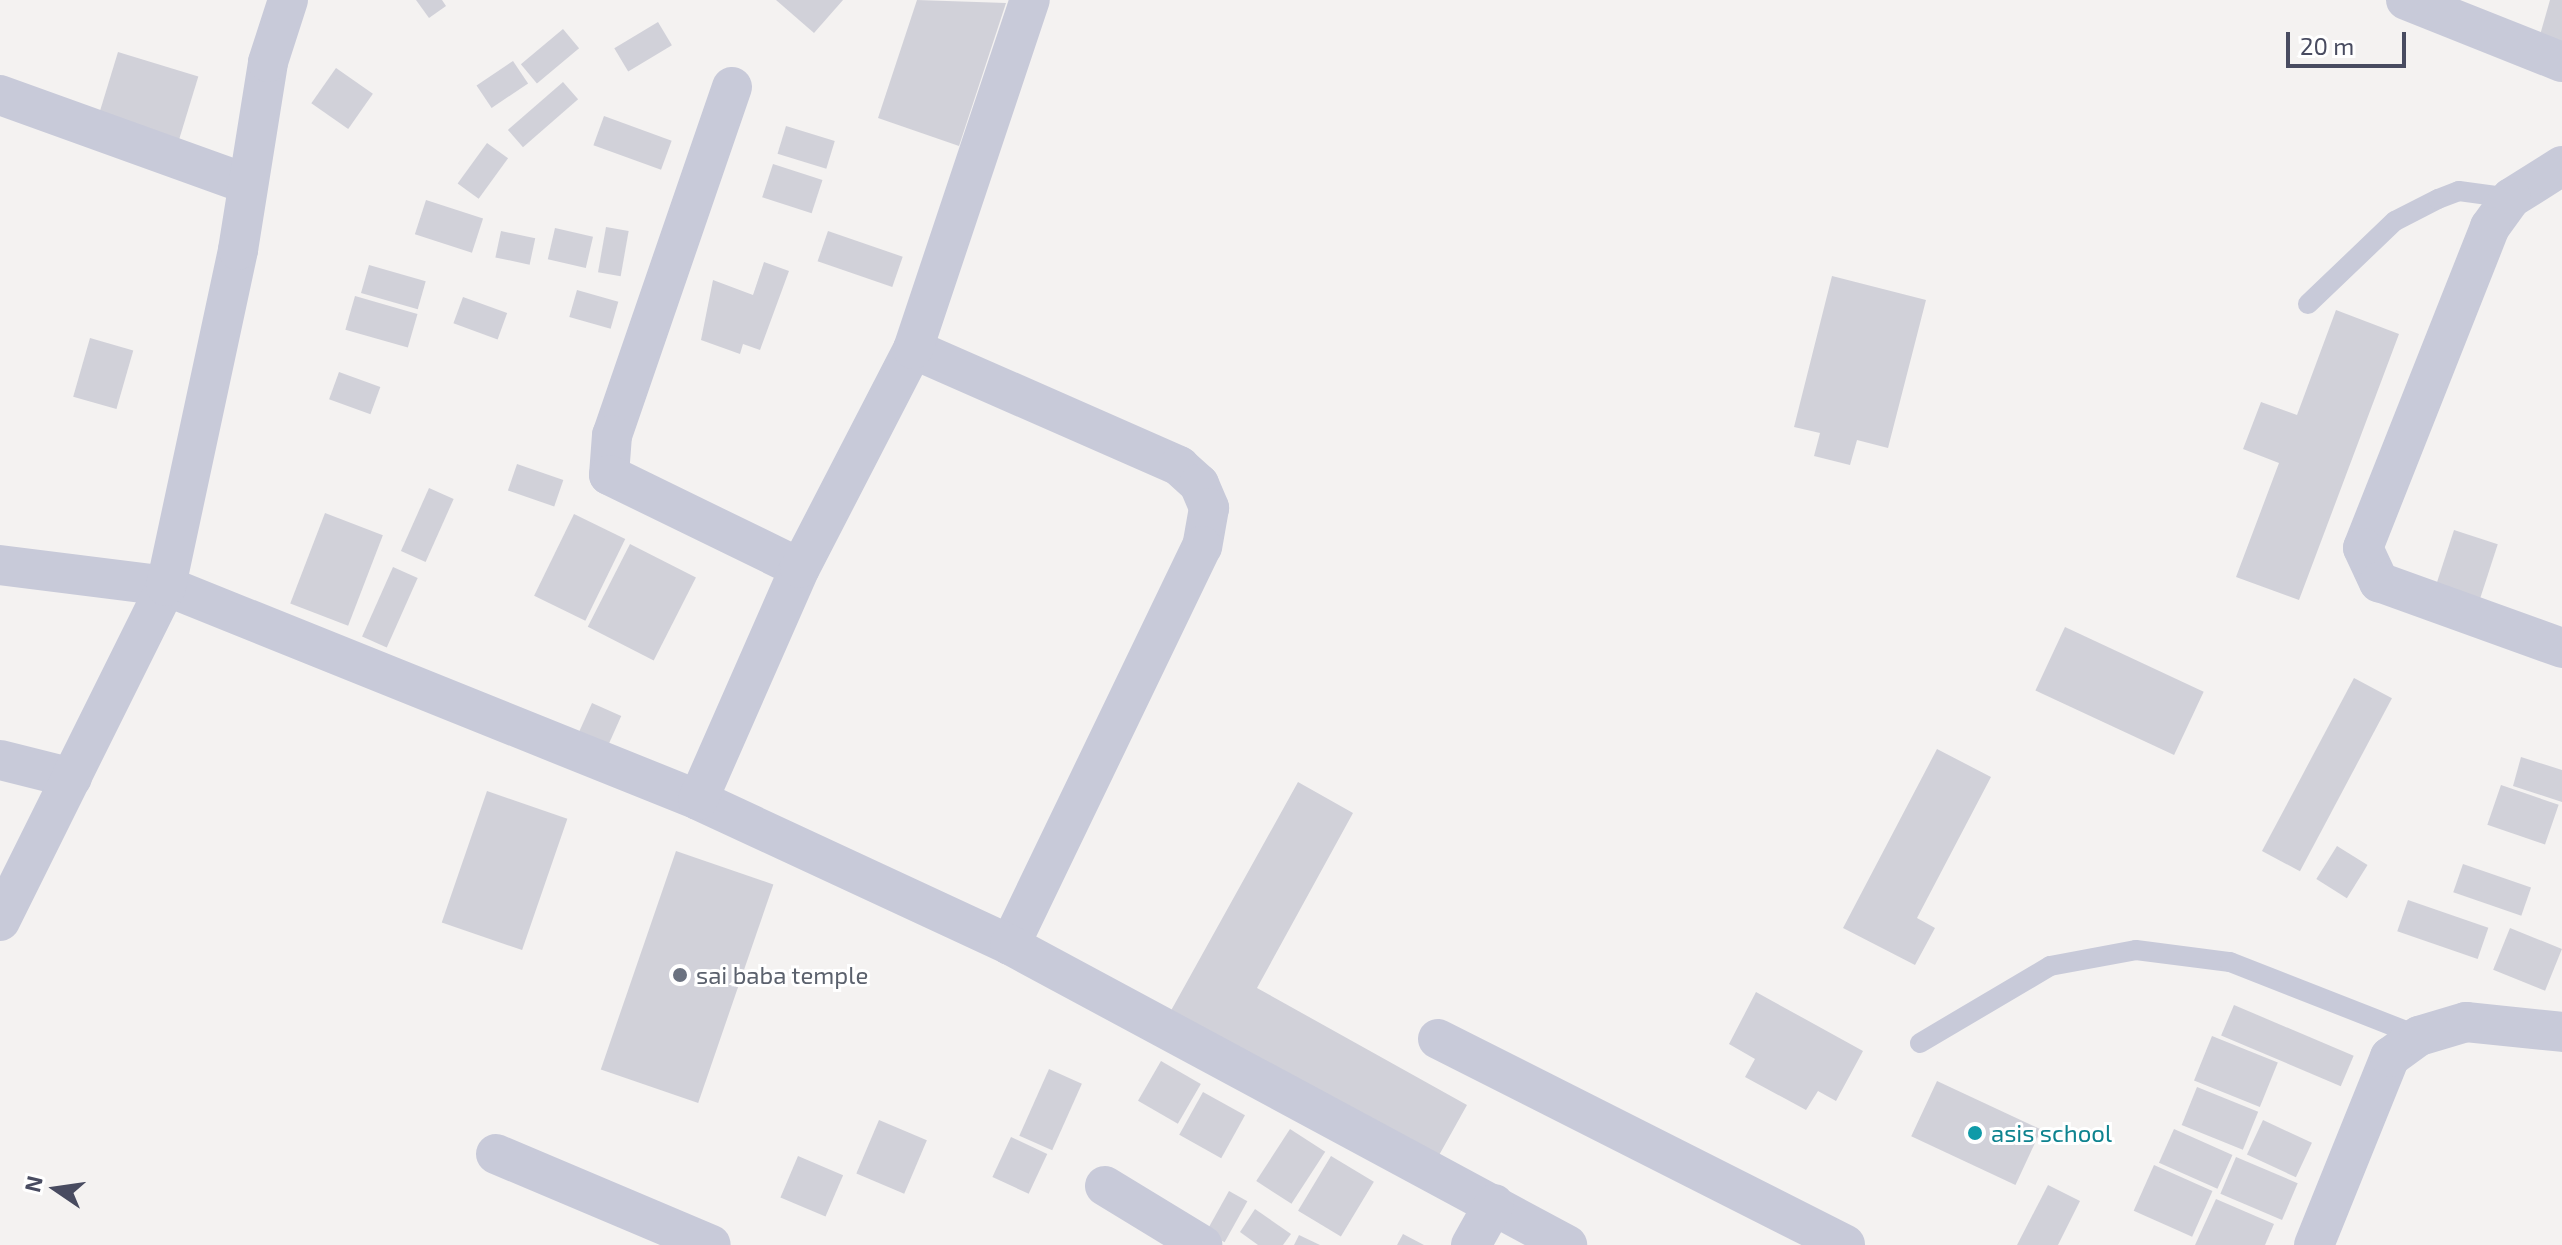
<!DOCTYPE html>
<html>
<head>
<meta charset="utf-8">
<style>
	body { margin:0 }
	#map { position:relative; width:2562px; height:1245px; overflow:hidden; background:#f4f2f1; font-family:"Exo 2",sans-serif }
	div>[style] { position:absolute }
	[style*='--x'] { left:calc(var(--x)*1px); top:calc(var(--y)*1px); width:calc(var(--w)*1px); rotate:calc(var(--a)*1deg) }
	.building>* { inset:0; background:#d1d1d9; transform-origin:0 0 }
	.service>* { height:20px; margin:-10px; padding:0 10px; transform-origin:10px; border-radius:10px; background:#c8cad9 }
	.minor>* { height:40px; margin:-20px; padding:0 20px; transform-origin:20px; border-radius:20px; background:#c8cad9 }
	.dots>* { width:22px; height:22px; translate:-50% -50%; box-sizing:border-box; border:4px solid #fff; border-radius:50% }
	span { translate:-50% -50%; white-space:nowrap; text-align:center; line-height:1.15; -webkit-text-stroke:6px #fff; paint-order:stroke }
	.worship-label { font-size:24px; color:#5b616d }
	.left { translate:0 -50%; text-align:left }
	.culture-label { font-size:24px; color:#0d838f }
	.north { position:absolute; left:16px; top:1149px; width:80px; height:80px; -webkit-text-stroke:6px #fff; paint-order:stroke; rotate:283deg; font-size:22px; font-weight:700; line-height:32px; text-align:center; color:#484b60 }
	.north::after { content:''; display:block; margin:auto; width:28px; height:36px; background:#484b60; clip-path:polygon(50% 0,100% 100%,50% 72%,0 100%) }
	.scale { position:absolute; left:2286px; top:32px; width:120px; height:36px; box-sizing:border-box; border:4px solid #484b60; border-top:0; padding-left:10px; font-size:24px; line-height:28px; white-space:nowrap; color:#484b60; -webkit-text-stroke:6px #fff; paint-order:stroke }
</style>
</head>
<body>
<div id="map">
	<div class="building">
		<div style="clip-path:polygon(416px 0,442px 0,446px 6px,429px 18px)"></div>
		<div style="clip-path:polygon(776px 0,843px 0,814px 33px)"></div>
		<div style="clip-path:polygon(917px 0,1006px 3px,959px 146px,878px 118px)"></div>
		<div style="clip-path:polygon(2550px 0,2562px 0,2562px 49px,2538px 42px)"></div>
		<div style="left:658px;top:22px;width:27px;height:51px;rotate:59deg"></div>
		<div style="left:563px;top:29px;width:25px;height:55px;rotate:50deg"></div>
		<div style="left:118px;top:52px;width:84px;height:70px;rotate:17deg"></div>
		<div style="left:513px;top:61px;width:27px;height:44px;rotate:56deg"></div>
		<div style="left:336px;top:68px;width:45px;height:43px;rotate:35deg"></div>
		<div style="left:563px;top:82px;width:23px;height:73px;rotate:49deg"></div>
		<div style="left:604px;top:116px;width:72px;height:31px;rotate:20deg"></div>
		<div style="left:786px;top:126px;width:51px;height:29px;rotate:17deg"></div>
		<div style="left:487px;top:143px;width:26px;height:50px;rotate:36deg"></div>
		<div style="left:773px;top:164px;width:52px;height:35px;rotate:18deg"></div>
		<div style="left:426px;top:200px;width:60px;height:36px;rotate:18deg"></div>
		<div style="left:606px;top:227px;width:23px;height:46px;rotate:10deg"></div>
		<div style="left:555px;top:228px;width:39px;height:32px;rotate:13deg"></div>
		<div style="left:501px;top:231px;width:35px;height:27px;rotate:12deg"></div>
		<div style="left:828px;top:231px;width:79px;height:32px;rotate:19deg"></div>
		<div style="clip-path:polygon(764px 262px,789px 271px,760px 350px,743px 344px,740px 354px,701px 340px,713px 280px,753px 295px)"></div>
		<div style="left:369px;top:265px;width:59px;height:29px;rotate:16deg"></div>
		<div style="clip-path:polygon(1832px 276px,1926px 300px,1888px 448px,1857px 440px,1850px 465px,1814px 456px,1820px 433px,1794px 427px)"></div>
		<div style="left:577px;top:290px;width:43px;height:28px;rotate:16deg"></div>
		<div style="left:355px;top:296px;width:65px;height:35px;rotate:16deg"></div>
		<div style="left:463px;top:297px;width:47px;height:28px;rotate:20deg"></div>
		<div style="clip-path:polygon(2336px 310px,2399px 334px,2299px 600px,2236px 577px,2279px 463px,2243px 449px,2261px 402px,2297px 415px)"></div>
		<div style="left:90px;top:338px;width:45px;height:61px;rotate:16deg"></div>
		<div style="left:339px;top:372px;width:44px;height:29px;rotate:20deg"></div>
		<div style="left:517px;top:464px;width:49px;height:28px;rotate:19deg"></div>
		<div style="left:429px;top:488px;width:27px;height:69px;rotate:24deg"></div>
		<div style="left:325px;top:513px;width:62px;height:97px;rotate:21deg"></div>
		<div style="left:574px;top:514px;width:57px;height:91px;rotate:26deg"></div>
		<div style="left:2454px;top:530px;width:46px;height:71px;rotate:18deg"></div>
		<div style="left:630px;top:544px;width:74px;height:93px;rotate:27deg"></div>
		<div style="left:393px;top:567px;width:27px;height:76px;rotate:24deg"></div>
		<div style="left:2065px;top:627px;width:153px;height:70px;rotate:25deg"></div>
		<div style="left:2354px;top:678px;width:43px;height:196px;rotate:28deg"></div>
		<div style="left:592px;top:703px;width:32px;height:48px;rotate:24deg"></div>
		<div style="clip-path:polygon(1937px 749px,1991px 777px,1917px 918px,1935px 928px,1915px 965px,1843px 928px)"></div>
		<div style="clip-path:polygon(2521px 757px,2562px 770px,2562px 802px,2513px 786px)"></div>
		<div style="clip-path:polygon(1298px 782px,1353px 813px,1257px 988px,1467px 1105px,1438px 1157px,1168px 1016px)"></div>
		<div style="left:2501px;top:785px;width:61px;height:42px;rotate:19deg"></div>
		<div style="left:487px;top:791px;width:85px;height:139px;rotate:19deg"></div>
		<div style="left:2337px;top:846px;width:36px;height:39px;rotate:32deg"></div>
		<div style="left:676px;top:851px;width:103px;height:231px;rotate:19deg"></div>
		<div style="left:2463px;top:864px;width:72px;height:30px;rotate:19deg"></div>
		<div style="left:2408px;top:900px;width:85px;height:33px;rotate:19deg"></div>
		<div style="left:2510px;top:928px;width:56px;height:45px;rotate:22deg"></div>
		<div style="clip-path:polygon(1756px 992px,1863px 1051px,1836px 1101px,1818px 1091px,1806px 1110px,1745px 1077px,1755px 1059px,1729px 1044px)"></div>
		<div style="left:2234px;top:1005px;width:130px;height:33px;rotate:23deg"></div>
		<div style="left:2212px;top:1036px;width:71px;height:48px;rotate:22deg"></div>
		<div style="left:1161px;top:1061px;width:46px;height:46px;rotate:30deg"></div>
		<div style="left:1049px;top:1069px;width:36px;height:73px;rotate:24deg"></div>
		<div style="left:1937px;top:1081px;width:115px;height:61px;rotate:25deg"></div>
		<div style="left:2197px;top:1087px;width:66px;height:41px;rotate:22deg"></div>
		<div style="left:1203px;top:1092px;width:48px;height:49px;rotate:29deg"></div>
		<div style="left:879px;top:1120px;width:52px;height:58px;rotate:23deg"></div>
		<div style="left:2263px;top:1120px;width:54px;height:38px;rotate:25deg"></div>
		<div style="left:1290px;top:1129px;width:42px;height:62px;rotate:33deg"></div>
		<div style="left:2174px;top:1129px;width:64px;height:37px;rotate:24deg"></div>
		<div style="left:1011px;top:1137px;width:40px;height:44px;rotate:25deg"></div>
		<div style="left:798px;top:1156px;width:49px;height:45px;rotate:23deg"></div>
		<div style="left:1331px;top:1156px;width:50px;height:64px;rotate:31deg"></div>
		<div style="left:2236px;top:1157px;width:67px;height:40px;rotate:23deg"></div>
		<div style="left:2154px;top:1165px;width:64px;height:50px;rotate:24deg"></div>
		<div style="clip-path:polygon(2048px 1185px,2080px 1201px,2058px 1245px,2017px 1245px)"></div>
		<div style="left:1229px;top:1191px;width:21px;height:47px;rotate:29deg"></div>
		<div style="clip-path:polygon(2216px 1199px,2274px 1224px,2265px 1245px,2195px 1245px)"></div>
		<div style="clip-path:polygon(1255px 1209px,1291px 1234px,1283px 1245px,1258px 1245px,1240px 1232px)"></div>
		<div style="clip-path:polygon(1403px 1234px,1424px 1245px,1397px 1245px)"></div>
		<div style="clip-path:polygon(1299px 1235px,1320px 1245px,1294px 1245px)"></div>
	</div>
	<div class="service">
		<div style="--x:2308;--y:304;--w:120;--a:-43.7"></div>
		<div style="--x:2395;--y:221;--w:48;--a:-27.1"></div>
		<div style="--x:2438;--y:199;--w:22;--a:-21"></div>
		<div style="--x:2459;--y:191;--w:52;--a:7.7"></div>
		<div style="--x:1920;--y:1043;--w:151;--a:-30.6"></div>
		<div style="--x:2050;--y:966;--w:87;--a:-10.5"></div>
		<div style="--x:2136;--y:950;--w:95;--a:7.3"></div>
		<div style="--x:2230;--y:962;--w:203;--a:21.4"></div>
	</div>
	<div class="minor">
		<div style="--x:2406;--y:0;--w:168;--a:21.7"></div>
		<div style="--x:732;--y:87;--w:368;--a:109"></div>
		<div style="--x:612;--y:435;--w:40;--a:94.3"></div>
		<div style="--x:609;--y:475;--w:212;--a:26"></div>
		<div style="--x:0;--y:95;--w:263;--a:19.8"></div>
		<div style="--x:2562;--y:166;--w:60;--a:147.9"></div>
		<div style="--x:2511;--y:198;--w:36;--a:126"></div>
		<div style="--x:2490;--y:227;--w:345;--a:111.6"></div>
		<div style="--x:2363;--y:548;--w:38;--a:65"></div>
		<div style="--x:2379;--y:582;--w:195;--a:19.8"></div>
		<div style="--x:913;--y:349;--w:291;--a:23.7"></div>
		<div style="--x:1179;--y:466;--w:27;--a:42"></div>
		<div style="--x:1199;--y:484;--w:26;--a:67"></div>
		<div style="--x:1209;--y:508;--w:39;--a:100"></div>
		<div style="--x:1202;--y:546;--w:443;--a:115.7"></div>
		<div style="--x:0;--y:565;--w:167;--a:7.2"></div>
		<div style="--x:166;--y:586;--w:573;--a:21.91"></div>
		<div style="--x:698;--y:800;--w:344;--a:24.9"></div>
		<div style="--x:1010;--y:945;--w:633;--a:28.31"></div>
		<div style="--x:0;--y:760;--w:74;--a:14"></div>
		<div style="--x:698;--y:800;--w:253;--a:-66.3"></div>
		<div style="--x:800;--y:568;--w:246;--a:-62.7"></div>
		<div style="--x:913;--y:349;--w:368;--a:-71.5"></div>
		<div style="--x:0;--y:921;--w:374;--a:-63.6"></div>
		<div style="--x:166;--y:586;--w:344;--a:-77.9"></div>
		<div style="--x:238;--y:250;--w:190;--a:-80.9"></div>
		<div style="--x:268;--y:62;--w:65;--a:-72.1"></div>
		<div style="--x:1438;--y:1039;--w:456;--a:26.8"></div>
		<div style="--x:496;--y:1154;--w:233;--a:22.9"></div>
		<div style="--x:1105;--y:1186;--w:114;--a:31.3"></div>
		<div style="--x:1471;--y:1245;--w:47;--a:-60.7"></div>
		<div style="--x:2314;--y:1245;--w:203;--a:-68"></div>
		<div style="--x:2390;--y:1057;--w:36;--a:-36"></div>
		<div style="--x:2419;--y:1036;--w:49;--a:-16.6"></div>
		<div style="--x:2466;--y:1022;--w:97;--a:5.9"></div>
	</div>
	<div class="dots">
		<div style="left:680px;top:975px;background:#6b7280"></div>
		<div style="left:1975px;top:1133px;background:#0f9aa8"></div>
	</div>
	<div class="worship-label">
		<span class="left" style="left:696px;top:975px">sai baba temple</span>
	</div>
	<div class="culture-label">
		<span class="left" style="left:1991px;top:1133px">asis school</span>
	</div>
	<div class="north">N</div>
	<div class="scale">20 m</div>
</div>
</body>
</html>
